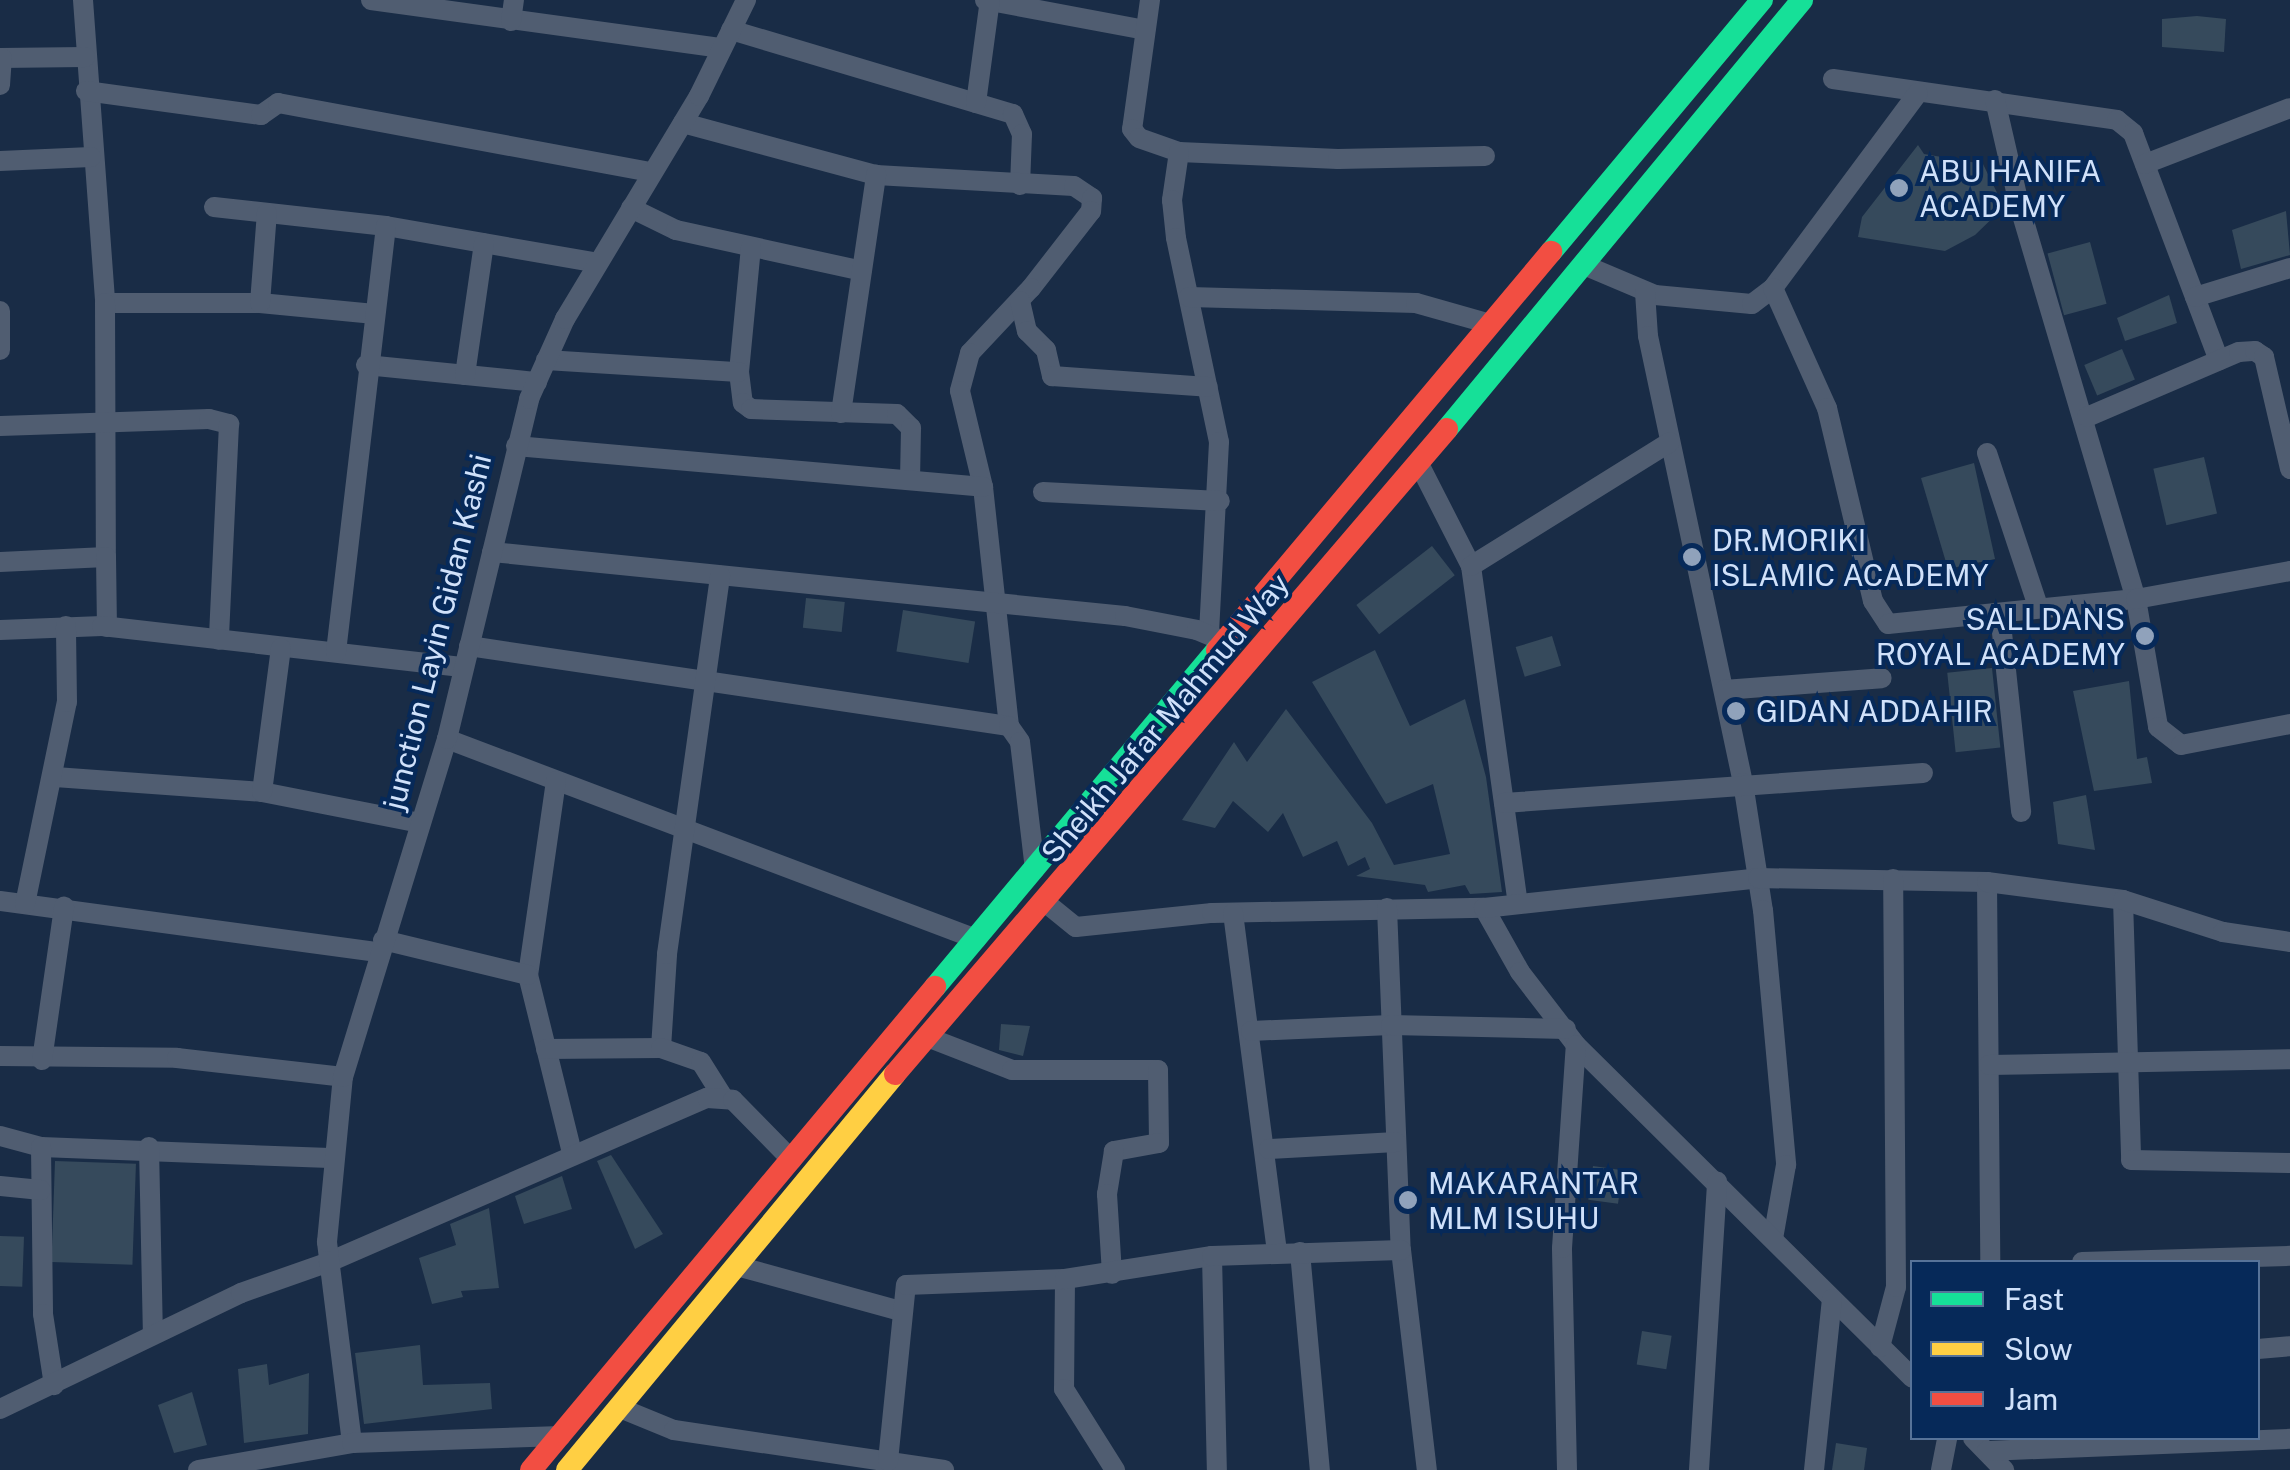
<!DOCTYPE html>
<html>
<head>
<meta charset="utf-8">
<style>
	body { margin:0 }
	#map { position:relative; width:2290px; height:1470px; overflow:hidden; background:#192c46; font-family:"Public Sans",sans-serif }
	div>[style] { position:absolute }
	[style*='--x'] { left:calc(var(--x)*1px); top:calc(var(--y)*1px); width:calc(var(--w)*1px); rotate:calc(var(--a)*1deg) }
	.building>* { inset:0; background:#364a5c; transform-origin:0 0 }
	.street>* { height:20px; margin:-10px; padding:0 10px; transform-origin:10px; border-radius:10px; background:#505d71 }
	.fast>* { height:22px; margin:-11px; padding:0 11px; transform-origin:11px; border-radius:11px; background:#16e098 }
	.slow>* { height:22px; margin:-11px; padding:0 11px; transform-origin:11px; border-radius:11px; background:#ffcf43 }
	.jam>* { height:22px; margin:-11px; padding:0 11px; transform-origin:11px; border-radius:11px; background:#f24e42 }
	.dots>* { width:28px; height:28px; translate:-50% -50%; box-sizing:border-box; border:5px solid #062959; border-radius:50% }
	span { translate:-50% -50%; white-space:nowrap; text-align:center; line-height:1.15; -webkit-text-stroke:8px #062959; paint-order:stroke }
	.poi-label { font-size:30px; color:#d0e1fa }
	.left { translate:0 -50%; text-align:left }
	.right { translate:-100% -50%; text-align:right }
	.street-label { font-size:30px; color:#d0e1fa }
	.legend { position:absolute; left:1910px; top:1260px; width:350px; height:180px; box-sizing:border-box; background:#062959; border:2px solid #577399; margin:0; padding:12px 18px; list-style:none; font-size:30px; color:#d0e1fa }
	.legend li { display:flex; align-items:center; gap:20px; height:50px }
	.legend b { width:50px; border:2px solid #577399 }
</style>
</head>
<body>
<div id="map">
	<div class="building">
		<div style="clip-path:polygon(2197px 16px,2226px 19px,2224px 52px,2162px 47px,2162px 19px)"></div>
		<div style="clip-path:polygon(1918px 145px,1924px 154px,1983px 164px,2004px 207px,1975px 235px,1945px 251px,1858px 237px,1862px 217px)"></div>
		<div style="clip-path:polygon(2286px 211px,2290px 255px,2241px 269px,2232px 230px)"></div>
		<div style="left:2090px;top:242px;width:64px;height:44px;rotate:75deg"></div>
		<div style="clip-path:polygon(2169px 295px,2177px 323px,2125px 341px,2117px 318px)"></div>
		<div style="left:2122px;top:349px;width:33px;height:41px;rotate:67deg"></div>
		<div style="left:2204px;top:457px;width:58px;height:52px;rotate:77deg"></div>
		<div style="clip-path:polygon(1974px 463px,1995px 559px,1948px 569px,1921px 478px)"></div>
		<div style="left:1432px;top:546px;width:37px;height:96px;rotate:52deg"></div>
		<div style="left:806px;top:598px;width:39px;height:30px;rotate:6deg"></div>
		<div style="left:903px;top:610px;width:73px;height:42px;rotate:9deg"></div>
		<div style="left:1552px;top:636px;width:31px;height:38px;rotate:73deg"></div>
		<div style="clip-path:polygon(1375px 650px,1410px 726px,1465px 699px,1486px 777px,1502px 892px,1470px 894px,1465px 885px,1428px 892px,1425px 885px,1356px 876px,1370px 869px,1365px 857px,1348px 866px,1337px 841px,1303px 857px,1283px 813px,1268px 832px,1233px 801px,1215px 828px,1182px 820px,1234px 742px,1247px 762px,1286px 709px,1372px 823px,1394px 865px,1450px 854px,1433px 784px,1386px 804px,1312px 682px)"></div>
		<div style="left:1992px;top:668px;width:80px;height:45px;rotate:84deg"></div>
		<div style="clip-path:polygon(2129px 681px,2137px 759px,2147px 757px,2152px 783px,2094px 791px,2073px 691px)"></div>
		<div style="clip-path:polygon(2086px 795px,2095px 850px,2058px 844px,2053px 802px)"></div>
		<div style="clip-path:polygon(1001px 1024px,1030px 1026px,1023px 1056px,999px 1050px)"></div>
		<div style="clip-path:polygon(611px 1155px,663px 1234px,635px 1249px,597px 1161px)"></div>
		<div style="left:55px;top:1161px;width:81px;height:101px;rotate:2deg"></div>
		<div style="left:1593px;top:1166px;width:30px;height:34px;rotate:8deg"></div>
		<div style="clip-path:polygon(562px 1176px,572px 1209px,524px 1224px,515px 1196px)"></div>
		<div style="clip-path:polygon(489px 1208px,499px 1288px,461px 1291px,463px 1297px,432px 1304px,419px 1258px,456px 1245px,450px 1224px)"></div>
		<div style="left:0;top:1236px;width:24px;height:50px;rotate:2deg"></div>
		<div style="left:1642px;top:1331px;width:30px;height:34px;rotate:9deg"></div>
		<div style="clip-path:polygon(420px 1345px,423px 1385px,490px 1383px,492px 1409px,364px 1424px,355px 1353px)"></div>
		<div style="clip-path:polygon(267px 1364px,269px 1385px,309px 1373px,308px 1434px,244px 1443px,238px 1369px)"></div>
		<div style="clip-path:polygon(192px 1392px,207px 1445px,174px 1453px,158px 1405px)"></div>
		<div style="clip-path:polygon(1836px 1443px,1867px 1448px,1864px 1470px,1832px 1470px)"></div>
	</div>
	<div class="street">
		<div style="--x:83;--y:0;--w:304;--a:85.8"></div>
		<div style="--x:105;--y:303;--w:155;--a:0"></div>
		<div style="--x:260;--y:303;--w:115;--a:5.5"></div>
		<div style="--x:371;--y:0;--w:354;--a:7.8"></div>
		<div style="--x:985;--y:0;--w:163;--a:10.6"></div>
		<div style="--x:1150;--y:0;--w:130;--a:97.9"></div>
		<div style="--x:1132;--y:129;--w:11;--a:52"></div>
		<div style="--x:1139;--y:138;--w:42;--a:19.3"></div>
		<div style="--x:1179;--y:152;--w:159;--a:2.5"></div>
		<div style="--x:1338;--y:159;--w:147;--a:-1.2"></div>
		<div style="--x:511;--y:21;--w:21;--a:-82"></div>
		<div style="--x:731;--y:30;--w:294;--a:16.6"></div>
		<div style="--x:1013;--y:114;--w:22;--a:66"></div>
		<div style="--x:1022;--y:134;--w:51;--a:92.2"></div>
		<div style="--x:0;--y:58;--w:85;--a:-0.7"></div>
		<div style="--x:1833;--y:79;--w:287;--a:8.2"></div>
		<div style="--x:2117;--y:120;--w:21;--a:39"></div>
		<div style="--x:2133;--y:133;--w:243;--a:69.3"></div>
		<div style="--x:0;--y:85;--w:27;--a:-86"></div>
		<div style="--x:86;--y:91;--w:177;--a:7.8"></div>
		<div style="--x:261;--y:115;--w:21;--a:-35"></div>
		<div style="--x:278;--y:103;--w:380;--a:10.5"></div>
		<div style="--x:1995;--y:100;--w:111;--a:77"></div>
		<div style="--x:2020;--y:208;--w:408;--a:73.5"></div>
		<div style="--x:2136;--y:599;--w:130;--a:80.2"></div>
		<div style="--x:2158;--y:727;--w:29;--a:38"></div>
		<div style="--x:2181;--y:745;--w:111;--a:-10.9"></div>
		<div style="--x:976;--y:103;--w:104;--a:-82.3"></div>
		<div style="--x:683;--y:123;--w:200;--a:15.1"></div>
		<div style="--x:876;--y:175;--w:198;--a:3.2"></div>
		<div style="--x:1074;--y:186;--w:22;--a:34"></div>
		<div style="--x:1092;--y:198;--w:13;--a:94"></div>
		<div style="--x:1091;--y:211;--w:98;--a:127.9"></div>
		<div style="--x:1031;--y:288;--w:89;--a:133.2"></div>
		<div style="--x:970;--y:353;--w:39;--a:105"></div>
		<div style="--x:960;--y:391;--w:99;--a:76.5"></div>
		<div style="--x:983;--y:487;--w:240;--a:83.8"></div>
		<div style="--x:1179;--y:152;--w:49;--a:98.3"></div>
		<div style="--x:1172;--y:200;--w:38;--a:84"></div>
		<div style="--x:1176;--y:238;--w:208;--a:78.1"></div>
		<div style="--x:1219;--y:442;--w:192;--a:93"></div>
		<div style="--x:0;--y:161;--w:91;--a:-2.5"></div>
		<div style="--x:2145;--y:164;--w:155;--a:-21.1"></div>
		<div style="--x:214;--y:207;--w:173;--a:6.3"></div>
		<div style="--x:386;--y:226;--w:215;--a:9.9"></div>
		<div style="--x:631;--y:208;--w:50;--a:26.1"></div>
		<div style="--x:676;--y:230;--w:190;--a:12.4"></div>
		<div style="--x:751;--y:247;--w:126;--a:95.5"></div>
		<div style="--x:739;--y:372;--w:31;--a:83"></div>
		<div style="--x:743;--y:403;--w:10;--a:37"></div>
		<div style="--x:751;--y:409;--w:146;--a:2"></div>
		<div style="--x:897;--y:414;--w:20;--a:45"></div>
		<div style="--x:911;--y:428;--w:51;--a:91.1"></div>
		<div style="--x:1584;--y:265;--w:77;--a:22.9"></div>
		<div style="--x:1655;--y:295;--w:97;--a:5.3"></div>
		<div style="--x:1752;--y:304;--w:26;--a:-37"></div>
		<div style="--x:1773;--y:288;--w:243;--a:-53.4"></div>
		<div style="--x:1773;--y:288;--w:132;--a:65.8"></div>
		<div style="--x:1827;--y:408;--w:198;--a:76.6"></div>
		<div style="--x:1873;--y:601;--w:27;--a:57"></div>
		<div style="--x:1888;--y:624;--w:249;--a:-5.8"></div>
		<div style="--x:2136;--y:599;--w:157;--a:-10.3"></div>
		<div style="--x:1645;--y:292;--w:44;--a:86.1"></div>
		<div style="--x:1648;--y:336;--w:457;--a:78"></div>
		<div style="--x:1743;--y:783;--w:129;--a:81.1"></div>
		<div style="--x:1763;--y:910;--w:256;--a:84.8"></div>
		<div style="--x:1786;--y:1165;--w:75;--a:100"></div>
		<div style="--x:1189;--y:297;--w:227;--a:1.5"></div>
		<div style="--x:1416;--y:303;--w:74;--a:15.7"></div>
		<div style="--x:2195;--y:297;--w:99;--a:-17"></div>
		<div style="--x:1020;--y:301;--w:31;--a:77"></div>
		<div style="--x:1027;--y:331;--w:27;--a:45"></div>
		<div style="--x:1046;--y:350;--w:27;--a:77"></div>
		<div style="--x:1052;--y:376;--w:156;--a:4"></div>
		<div style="--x:105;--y:303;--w:254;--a:89.8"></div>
		<div style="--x:260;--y:303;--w:90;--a:-85.6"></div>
		<div style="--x:0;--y:311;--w:39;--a:90"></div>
		<div style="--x:546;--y:360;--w:193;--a:3.6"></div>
		<div style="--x:366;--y:365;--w:172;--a:5.7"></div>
		<div style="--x:465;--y:375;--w:133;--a:-81.8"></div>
		<div style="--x:841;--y:413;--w:241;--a:-81.6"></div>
		<div style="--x:2087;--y:417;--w:165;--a:-23.2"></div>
		<div style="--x:2239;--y:352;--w:16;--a:-4"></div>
		<div style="--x:2255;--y:351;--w:11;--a:34"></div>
		<div style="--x:2264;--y:357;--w:115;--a:76.9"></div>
		<div style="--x:0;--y:426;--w:209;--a:-1.9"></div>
		<div style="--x:209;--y:419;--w:21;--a:14"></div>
		<div style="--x:229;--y:424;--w:216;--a:92.7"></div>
		<div style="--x:516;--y:446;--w:469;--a:5"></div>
		<div style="--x:1987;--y:453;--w:161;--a:71.6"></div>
		<div style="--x:1419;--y:464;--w:114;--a:63"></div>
		<div style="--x:1471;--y:566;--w:340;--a:82.1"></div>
		<div style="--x:1043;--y:492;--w:177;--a:2.9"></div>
		<div style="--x:492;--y:552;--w:636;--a:5.77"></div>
		<div style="--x:1125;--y:616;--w:73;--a:11"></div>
		<div style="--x:1197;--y:630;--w:38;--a:23"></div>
		<div style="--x:0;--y:562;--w:106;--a:-2.7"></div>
		<div style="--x:106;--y:557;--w:70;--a:89.2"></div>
		<div style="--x:1471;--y:566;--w:234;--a:-31.9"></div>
		<div style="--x:2000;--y:614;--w:199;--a:83.9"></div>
		<div style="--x:0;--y:630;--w:102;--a:-2.2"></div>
		<div style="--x:102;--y:626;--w:364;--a:6.5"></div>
		<div style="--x:469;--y:646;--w:546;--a:8.43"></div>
		<div style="--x:1009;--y:726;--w:19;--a:55"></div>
		<div style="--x:1020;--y:742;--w:128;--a:83.3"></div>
		<div style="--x:336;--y:652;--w:429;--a:-83.3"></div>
		<div style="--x:1724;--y:690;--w:158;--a:-4.3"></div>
		<div style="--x:447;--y:739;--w:566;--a:20.71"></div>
		<div style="--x:55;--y:777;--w:208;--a:4.1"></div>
		<div style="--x:262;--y:792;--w:161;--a:11.1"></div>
		<div style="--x:556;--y:781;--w:196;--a:98.2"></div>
		<div style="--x:528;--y:975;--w:183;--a:76.1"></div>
		<div style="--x:262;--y:792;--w:145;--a:-82.5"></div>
		<div style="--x:1504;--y:803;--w:420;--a:-4.1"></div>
		<div style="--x:1987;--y:882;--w:380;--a:89.5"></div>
		<div style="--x:2123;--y:900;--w:260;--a:88.2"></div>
		<div style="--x:2131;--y:1160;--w:159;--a:1.1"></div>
		<div style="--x:0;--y:901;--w:381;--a:7.7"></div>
		<div style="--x:1046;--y:903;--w:38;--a:39"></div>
		<div style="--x:1076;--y:927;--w:137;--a:-5.9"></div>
		<div style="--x:1212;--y:913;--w:272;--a:-1.1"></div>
		<div style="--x:1484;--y:908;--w:73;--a:60.6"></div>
		<div style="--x:1520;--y:972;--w:92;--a:52.5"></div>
		<div style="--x:1576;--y:1045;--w:473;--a:44.7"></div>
		<div style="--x:25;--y:904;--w:206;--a:-78.3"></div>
		<div style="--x:67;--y:702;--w:76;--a:-90.8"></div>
		<div style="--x:1387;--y:908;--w:342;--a:87.7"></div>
		<div style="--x:1401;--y:1250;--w:222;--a:83.3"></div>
		<div style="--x:1484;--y:908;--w:276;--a:-6.2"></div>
		<div style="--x:1758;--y:878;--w:229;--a:1"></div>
		<div style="--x:1987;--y:882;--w:137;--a:7.5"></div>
		<div style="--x:2123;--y:900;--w:105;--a:17.7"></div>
		<div style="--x:2223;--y:932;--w:68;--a:8.5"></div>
		<div style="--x:1233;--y:913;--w:342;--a:82.6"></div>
		<div style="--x:383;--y:940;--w:149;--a:13.6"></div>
		<div style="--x:1251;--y:1031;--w:140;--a:-2.5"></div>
		<div style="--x:1391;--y:1025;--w:175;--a:1.3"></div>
		<div style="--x:927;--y:1037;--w:91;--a:21.2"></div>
		<div style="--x:1012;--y:1070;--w:146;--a:0"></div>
		<div style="--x:1158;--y:1070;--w:73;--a:89.2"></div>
		<div style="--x:1159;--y:1143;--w:46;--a:169.9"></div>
		<div style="--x:1114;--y:1151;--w:44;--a:99.2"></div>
		<div style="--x:1107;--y:1194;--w:80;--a:86.4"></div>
		<div style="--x:661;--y:1048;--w:94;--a:-86.3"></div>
		<div style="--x:667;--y:954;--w:382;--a:-82"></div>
		<div style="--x:546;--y:1049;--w:115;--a:-0.5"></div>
		<div style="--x:661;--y:1048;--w:42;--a:19.3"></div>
		<div style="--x:701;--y:1062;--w:40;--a:58"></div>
		<div style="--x:0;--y:1056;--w:177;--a:0.6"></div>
		<div style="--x:177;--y:1058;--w:167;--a:6.5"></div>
		<div style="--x:42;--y:1060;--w:155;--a:-81.8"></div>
		<div style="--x:1989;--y:1065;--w:301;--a:-1.1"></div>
		<div style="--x:0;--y:1136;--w:42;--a:15"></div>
		<div style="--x:41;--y:1147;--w:289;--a:2.2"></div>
		<div style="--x:41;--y:1147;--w:167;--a:89.3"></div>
		<div style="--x:43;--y:1314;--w:72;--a:81.2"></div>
		<div style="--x:149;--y:1147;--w:186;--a:88.8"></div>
		<div style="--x:1269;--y:1149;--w:127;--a:-3.2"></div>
		<div style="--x:0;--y:1186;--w:41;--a:5.6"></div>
		<div style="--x:1300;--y:1252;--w:219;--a:84.8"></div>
		<div style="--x:1212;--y:1256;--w:214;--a:88.7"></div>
		<div style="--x:2082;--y:1262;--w:208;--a:-1.7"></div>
		<div style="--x:737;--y:1266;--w:169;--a:15.4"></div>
		<div style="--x:1065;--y:1279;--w:110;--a:90.5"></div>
		<div style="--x:1064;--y:1389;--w:96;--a:57.8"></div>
		<div style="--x:1880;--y:1347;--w:62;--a:-75.1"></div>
		<div style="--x:1896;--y:1287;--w:408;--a:-90.4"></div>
		<div style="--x:2258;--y:1349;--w:32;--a:-5"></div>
		<div style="--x:620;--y:1408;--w:58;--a:22.2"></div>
		<div style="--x:674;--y:1430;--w:273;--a:8.4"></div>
		<div style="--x:0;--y:1409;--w:267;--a:-25.7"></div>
		<div style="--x:241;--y:1293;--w:93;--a:-19.4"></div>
		<div style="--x:329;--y:1262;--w:412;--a:-23.5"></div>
		<div style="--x:707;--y:1098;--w:26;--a:4"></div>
		<div style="--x:733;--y:1100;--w:84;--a:45.5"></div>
		<div style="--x:1973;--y:1438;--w:45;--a:45.9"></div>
		<div style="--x:352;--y:1443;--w:203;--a:-97.1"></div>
		<div style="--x:327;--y:1242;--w:166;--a:-84.5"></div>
		<div style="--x:343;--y:1077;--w:354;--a:-72.9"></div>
		<div style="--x:447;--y:739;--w:350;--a:-76.4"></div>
		<div style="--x:529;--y:399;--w:88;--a:-65.8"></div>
		<div style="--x:565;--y:319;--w:260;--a:-59"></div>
		<div style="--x:699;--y:96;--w:107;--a:-63.9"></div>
		<div style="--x:1987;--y:1451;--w:303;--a:-2.3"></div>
		<div style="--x:888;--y:1461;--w:177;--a:-84.2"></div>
		<div style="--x:906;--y:1285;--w:159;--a:-2.2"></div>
		<div style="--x:1065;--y:1279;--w:149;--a:-8.9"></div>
		<div style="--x:1212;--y:1256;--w:189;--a:-1.8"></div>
		<div style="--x:198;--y:1470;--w:156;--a:-9.9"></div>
		<div style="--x:352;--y:1443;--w:209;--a:-1.9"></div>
		<div style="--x:1567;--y:1470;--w:222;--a:-91.3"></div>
		<div style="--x:1562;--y:1248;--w:203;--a:-86.1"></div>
		<div style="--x:1699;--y:1470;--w:289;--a:-86.4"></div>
		<div style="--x:1814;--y:1470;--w:172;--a:-84"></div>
		<div style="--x:1941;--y:1470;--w:33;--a:-79"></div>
	</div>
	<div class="fast">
		<div style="--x:1551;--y:252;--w:329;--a:-50.1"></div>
		<div style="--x:1447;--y:429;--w:557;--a:-50.39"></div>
		<div style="--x:935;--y:987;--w:439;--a:-50.1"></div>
	</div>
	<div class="slow">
		<div style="--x:567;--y:1470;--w:514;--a:-50.37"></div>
	</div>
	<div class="jam">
		<div style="--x:1217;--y:650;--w:520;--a:-50"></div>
		<div style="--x:895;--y:1074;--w:849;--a:-49.44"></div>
		<div style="--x:531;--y:1470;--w:630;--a:-50.09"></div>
	</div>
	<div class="dots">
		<div style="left:1899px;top:188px;background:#90a2bb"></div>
		<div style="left:1692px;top:557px;background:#90a2bb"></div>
		<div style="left:2145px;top:636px;background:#90a2bb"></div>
		<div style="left:1736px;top:711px;background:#90a2bb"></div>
		<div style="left:1408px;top:1200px;background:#90a2bb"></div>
	</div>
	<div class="poi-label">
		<span class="left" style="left:1919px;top:188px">ABU HANIFA<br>ACADEMY</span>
		<span class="left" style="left:1712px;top:557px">DR.MORIKI<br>ISLAMIC ACADEMY</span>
		<span class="right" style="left:2125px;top:636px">SALLDANS<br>ROYAL ACADEMY</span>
		<span class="left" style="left:1756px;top:711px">GIDAN ADDAHIR</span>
		<span class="left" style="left:1428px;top:1200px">MAKARANTAR<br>MLM ISUHU</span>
	</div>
	<div class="street-label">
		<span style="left:437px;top:632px;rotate:-76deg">junction Layin Gidan Kashi</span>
		<span style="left:1165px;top:718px;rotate:-50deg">Sheikh Jafar Mahmud Way</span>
	</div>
	<ul class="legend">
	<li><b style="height:12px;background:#16e098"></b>Fast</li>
	<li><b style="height:12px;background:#ffcf43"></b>Slow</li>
	<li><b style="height:12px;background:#f24e42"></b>Jam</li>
	</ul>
</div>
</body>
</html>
